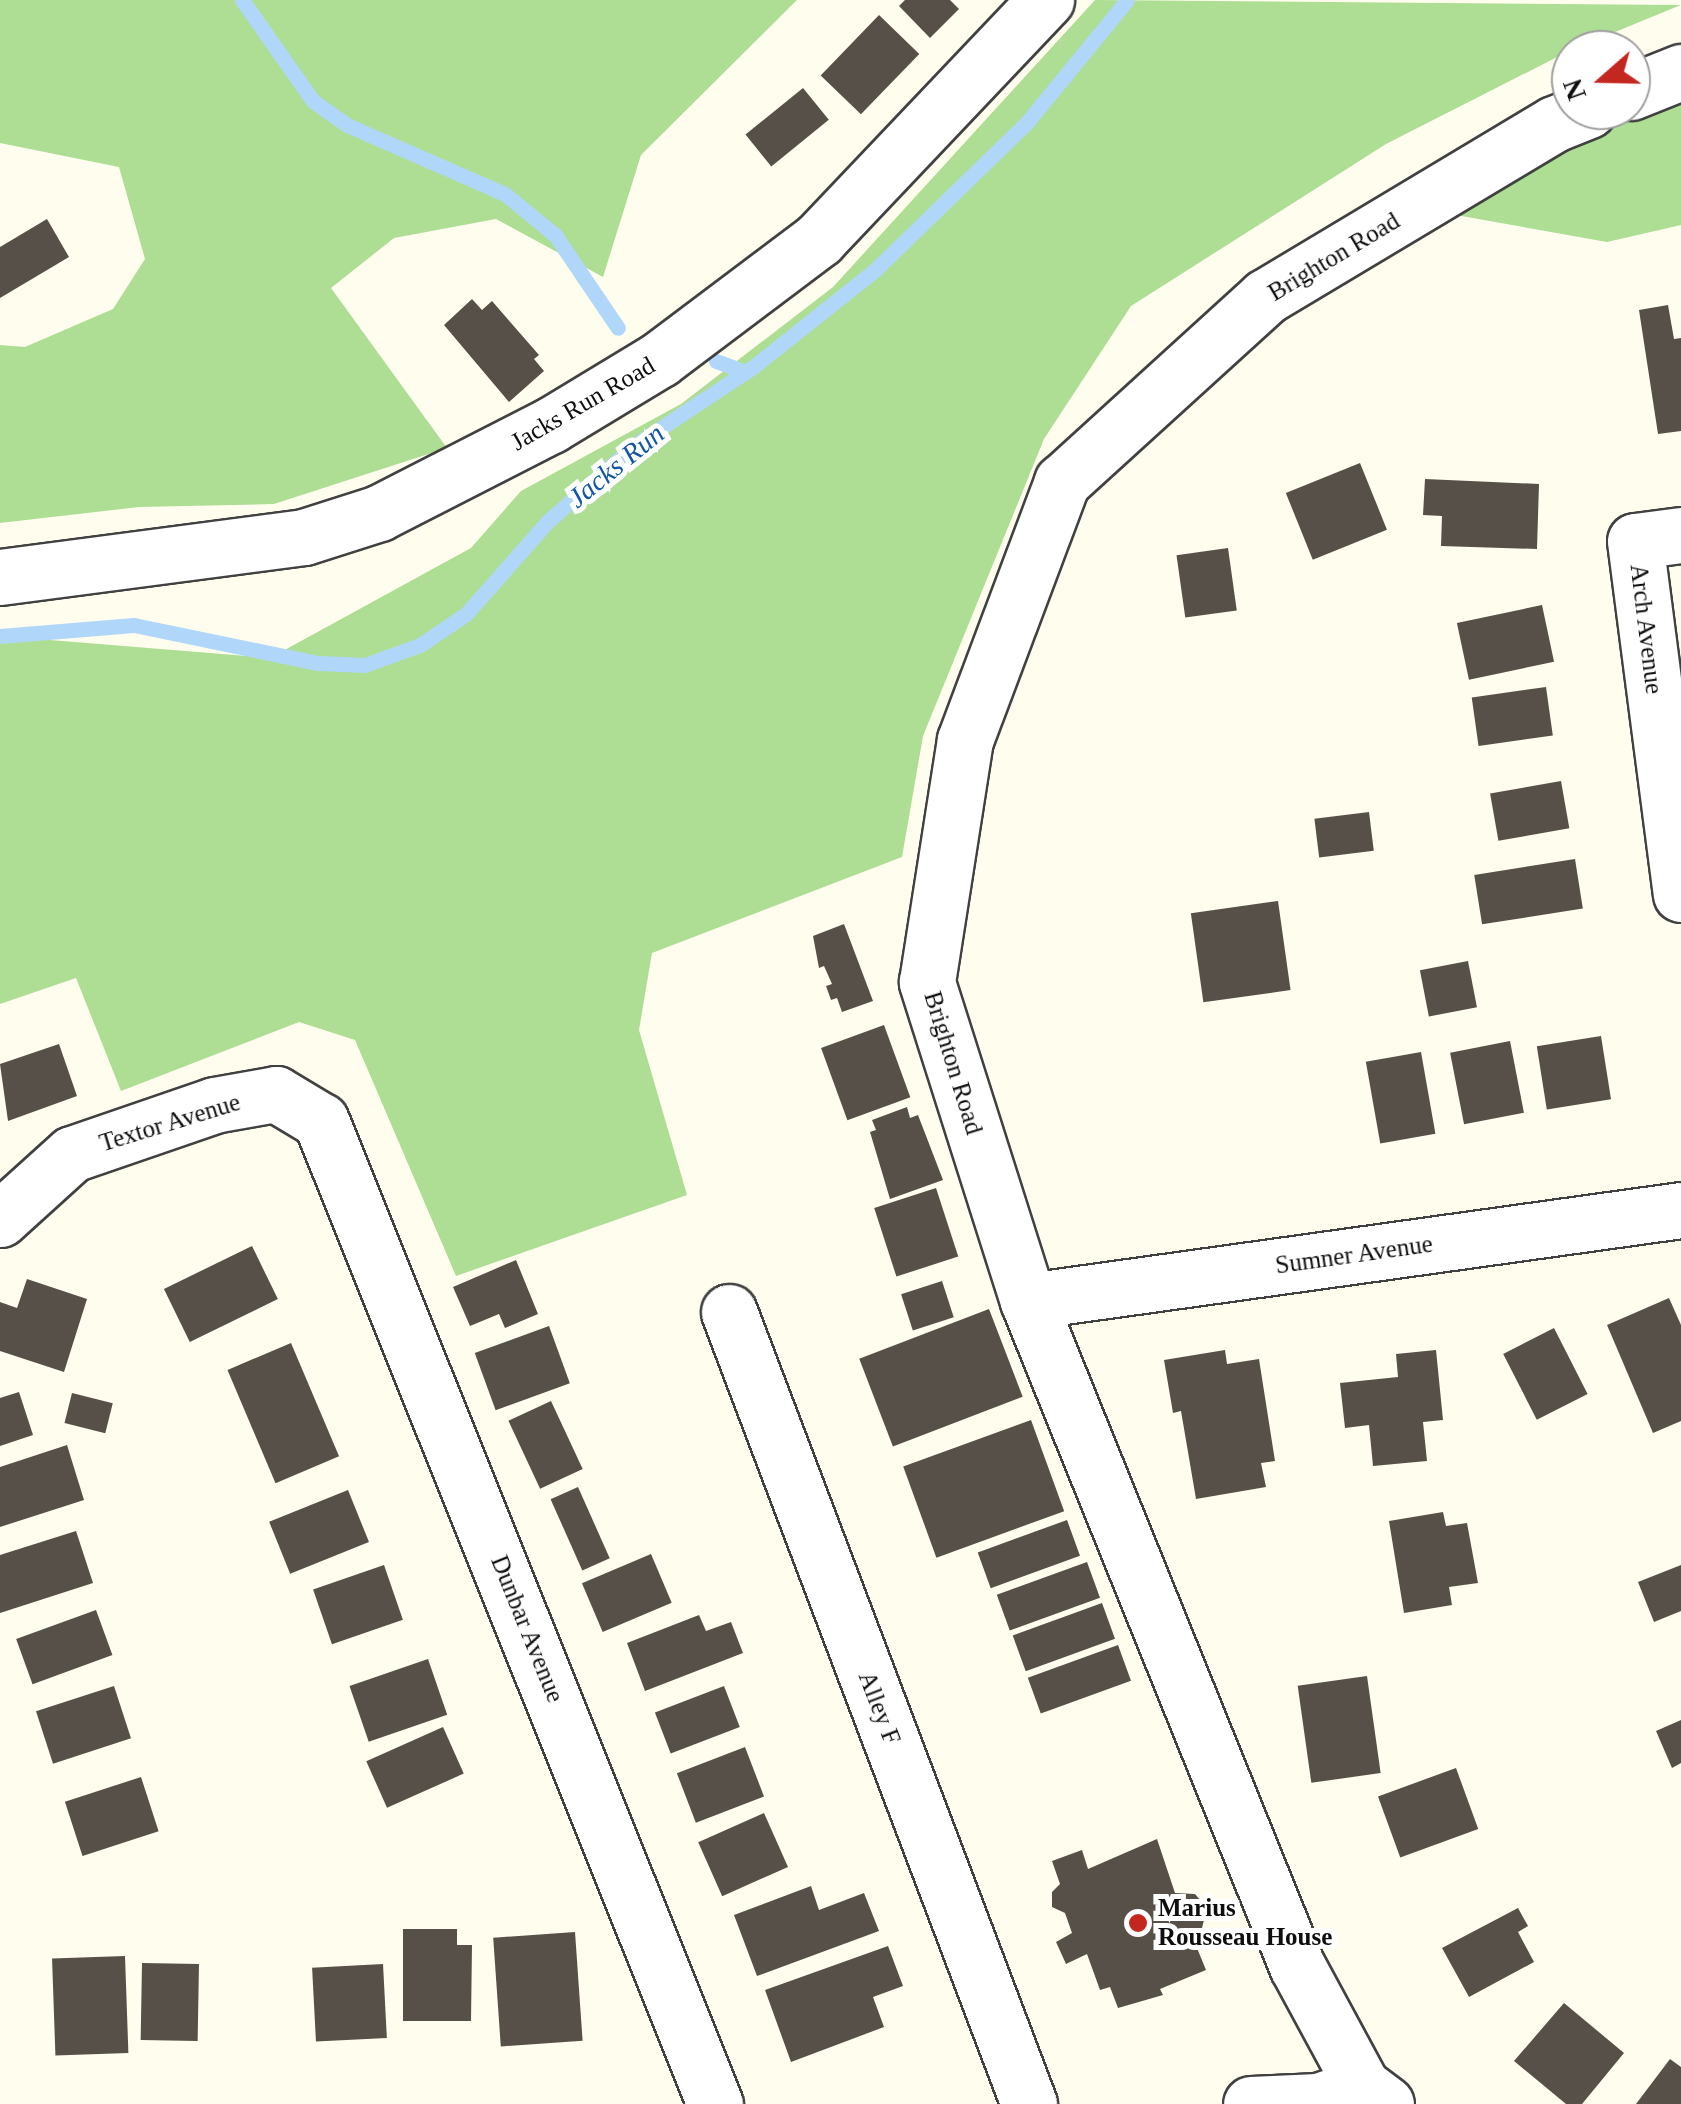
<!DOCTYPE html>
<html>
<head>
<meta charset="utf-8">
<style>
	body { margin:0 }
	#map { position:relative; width:1681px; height:2104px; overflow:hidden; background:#fffdee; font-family:"Times New Roman",serif }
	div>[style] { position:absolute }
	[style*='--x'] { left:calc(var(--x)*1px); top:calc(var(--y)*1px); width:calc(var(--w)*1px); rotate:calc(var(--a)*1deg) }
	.forest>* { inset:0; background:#aedd94 }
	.stream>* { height:15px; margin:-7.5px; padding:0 7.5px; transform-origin:7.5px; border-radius:7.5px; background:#b0d7f9 }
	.building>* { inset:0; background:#575049; transform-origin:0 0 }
	.roads { filter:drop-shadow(2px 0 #414141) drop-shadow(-2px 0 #414141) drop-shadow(0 2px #414141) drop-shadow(0 -2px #414141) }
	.minor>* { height:55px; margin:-27.5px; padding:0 27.5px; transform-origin:27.5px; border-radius:27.5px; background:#fff }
	.dots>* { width:28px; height:28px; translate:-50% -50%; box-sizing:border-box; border:5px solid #fff; border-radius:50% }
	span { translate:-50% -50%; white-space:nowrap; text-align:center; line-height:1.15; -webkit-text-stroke:10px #fff; paint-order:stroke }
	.street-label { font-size:25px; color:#0e0e0e }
	.poi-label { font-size:25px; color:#0e0e0e; font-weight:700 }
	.left { translate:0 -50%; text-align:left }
	.water-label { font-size:28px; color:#1157a5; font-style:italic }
	.north { position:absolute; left:1551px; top:30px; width:100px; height:100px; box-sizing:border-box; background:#fff; border:2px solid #9f9f9f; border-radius:50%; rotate:250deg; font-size:28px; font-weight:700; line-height:40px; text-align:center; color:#0e0e0e }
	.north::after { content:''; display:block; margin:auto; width:35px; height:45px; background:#c4271f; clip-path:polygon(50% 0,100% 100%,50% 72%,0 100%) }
</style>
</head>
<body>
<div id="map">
	<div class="forest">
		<div style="clip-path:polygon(0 0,797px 0,641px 155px,603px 277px,496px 219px,394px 238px,331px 288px,447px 448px,274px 504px,139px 507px,0 523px,0 345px,25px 347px,113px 309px,145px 259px,119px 167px,0 143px)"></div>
		<div style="clip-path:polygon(1095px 0,1681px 5px,1571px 50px,1386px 144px,1131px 306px,1044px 439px,923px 736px,902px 857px,652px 953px,639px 1030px,687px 1195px,456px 1276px,355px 1040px,299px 1022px,121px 1091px,76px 978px,0 1004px,0 641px,13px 637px,270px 658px,471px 548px,521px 491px,681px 404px,833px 287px)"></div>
		<div style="clip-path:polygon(1681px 95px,1681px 225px,1607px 242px,1456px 215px,1567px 140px)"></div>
	</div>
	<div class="stream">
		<div style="--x:242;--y:0;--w:123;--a:54.9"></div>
		<div style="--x:313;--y:101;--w:42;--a:35.2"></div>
		<div style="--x:347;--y:125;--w:172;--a:23.6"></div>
		<div style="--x:505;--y:194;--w:65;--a:39.4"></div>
		<div style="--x:555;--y:235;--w:112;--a:55.9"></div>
		<div style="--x:716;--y:361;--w:32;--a:20"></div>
		<div style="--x:0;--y:636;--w:134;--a:-4.7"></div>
		<div style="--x:134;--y:625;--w:188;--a:11.7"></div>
		<div style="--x:318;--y:663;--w:47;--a:2.4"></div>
		<div style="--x:365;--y:665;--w:59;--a:-20"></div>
		<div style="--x:420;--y:645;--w:55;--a:-34"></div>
		<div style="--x:466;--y:614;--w:123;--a:-48.6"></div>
		<div style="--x:547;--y:522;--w:113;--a:-41.4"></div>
		<div style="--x:632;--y:447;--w:145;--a:-33.5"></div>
		<div style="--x:753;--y:367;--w:156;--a:-38.5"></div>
		<div style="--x:875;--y:270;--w:214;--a:-44.2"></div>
		<div style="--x:1028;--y:121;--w:156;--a:-50.7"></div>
	</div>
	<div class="building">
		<div style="clip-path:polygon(905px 0,950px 0,959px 9px,930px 38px,899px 6px)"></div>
		<div style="left:879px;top:15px;width:56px;height:84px;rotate:44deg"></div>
		<div style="left:803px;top:88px;width:41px;height:74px;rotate:51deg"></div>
		<div style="clip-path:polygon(47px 219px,69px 257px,0 298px,0 247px)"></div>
		<div style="clip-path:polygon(472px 299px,482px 310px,492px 301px,539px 355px,534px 359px,544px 371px,509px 402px,444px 325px)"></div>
		<div style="clip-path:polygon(1668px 305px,1674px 339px,1681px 338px,1681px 431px,1658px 434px,1639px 310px)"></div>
		<div style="left:1360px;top:463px;width:72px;height:80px;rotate:68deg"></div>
		<div style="clip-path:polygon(1425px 479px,1539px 484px,1537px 549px,1441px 546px,1442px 516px,1423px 515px)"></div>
		<div style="left:1228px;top:548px;width:63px;height:52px;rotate:82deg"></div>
		<div style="left:1542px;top:605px;width:58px;height:87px;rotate:78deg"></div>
		<div style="left:1546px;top:687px;width:49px;height:75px;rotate:82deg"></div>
		<div style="left:1561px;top:781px;width:48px;height:72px;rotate:80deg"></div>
		<div style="left:1369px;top:812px;width:39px;height:55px;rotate:83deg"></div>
		<div style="left:1575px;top:859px;width:50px;height:102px;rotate:81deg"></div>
		<div style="left:1278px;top:901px;width:90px;height:88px;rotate:82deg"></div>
		<div style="clip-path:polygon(844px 924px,873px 1001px,842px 1012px,837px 998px,831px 1000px,826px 986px,832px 984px,824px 966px,819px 968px,813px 936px)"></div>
		<div style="left:1468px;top:961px;width:47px;height:49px;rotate:79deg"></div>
		<div style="left:884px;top:1025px;width:77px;height:67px;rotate:70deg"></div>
		<div style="left:1601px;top:1036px;width:64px;height:65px;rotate:81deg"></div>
		<div style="left:1510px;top:1041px;width:73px;height:61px;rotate:79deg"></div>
		<div style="clip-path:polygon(59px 1044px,77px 1096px,8px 1121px,0 1064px)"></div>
		<div style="left:1421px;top:1052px;width:83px;height:56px;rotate:80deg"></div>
		<div style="clip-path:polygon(907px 1107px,910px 1118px,918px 1115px,943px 1180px,890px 1199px,870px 1132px,876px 1130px,872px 1120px)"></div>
		<div style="left:936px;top:1188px;width:72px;height:65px;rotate:72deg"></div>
		<div style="left:252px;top:1246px;width:59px;height:98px;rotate:64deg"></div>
		<div style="clip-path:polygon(516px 1260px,538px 1314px,505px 1328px,499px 1314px,470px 1326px,453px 1287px)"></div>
		<div style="clip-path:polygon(27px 1279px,87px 1299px,64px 1372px,0 1351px,0 1302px,17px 1308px)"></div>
		<div style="left:942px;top:1281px;width:38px;height:43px;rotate:72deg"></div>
		<div style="clip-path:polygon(1669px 1298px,1681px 1325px,1681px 1421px,1653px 1433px,1607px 1325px)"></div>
		<div style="left:989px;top:1309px;width:94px;height:139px;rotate:69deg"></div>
		<div style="left:549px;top:1326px;width:61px;height:79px;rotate:70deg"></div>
		<div style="left:1554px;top:1328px;width:74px;height:57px;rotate:63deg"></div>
		<div style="left:291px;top:1343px;width:123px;height:69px;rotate:67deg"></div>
		<div style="clip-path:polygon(1225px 1350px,1227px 1364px,1259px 1359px,1275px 1461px,1261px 1463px,1266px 1487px,1196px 1499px,1181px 1411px,1173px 1413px,1164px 1360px)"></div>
		<div style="clip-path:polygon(1436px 1350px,1443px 1420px,1423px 1422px,1427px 1461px,1373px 1466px,1369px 1425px,1345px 1428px,1340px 1383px,1398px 1377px,1396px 1354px)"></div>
		<div style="clip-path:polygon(19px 1392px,33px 1435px,0 1446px,0 1398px)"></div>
		<div style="left:72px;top:1393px;width:42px;height:31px;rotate:14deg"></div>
		<div style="left:551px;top:1401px;width:75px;height:47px;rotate:65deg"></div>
		<div style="left:1031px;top:1420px;width:97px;height:136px;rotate:70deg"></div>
		<div style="clip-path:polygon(67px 1445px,84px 1500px,0 1527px,0 1467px)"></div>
		<div style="left:578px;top:1487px;width:78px;height:30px;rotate:66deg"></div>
		<div style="left:348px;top:1490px;width:56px;height:85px;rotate:68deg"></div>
		<div style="clip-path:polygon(1443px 1512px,1446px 1526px,1467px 1523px,1478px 1583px,1449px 1587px,1452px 1605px,1404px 1613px,1389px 1521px)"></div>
		<div style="left:1067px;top:1520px;width:38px;height:95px;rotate:70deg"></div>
		<div style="clip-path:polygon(76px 1531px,93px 1583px,0 1613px,0 1555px)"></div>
		<div style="left:651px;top:1554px;width:53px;height:75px;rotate:67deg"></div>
		<div style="left:1087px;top:1562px;width:38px;height:96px;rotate:70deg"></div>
		<div style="left:384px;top:1565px;width:58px;height:75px;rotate:71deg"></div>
		<div style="clip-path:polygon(1681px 1565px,1681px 1611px,1654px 1622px,1638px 1582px)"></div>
		<div style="left:1102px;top:1603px;width:38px;height:95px;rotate:70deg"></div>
		<div style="left:96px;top:1610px;width:48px;height:85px;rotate:70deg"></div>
		<div style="clip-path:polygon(699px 1615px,706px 1631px,731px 1622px,743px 1653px,645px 1691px,627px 1643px)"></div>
		<div style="left:1118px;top:1645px;width:38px;height:96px;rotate:70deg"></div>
		<div style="left:428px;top:1659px;width:59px;height:83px;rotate:71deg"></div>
		<div style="left:1367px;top:1676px;width:98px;height:70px;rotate:82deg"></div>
		<div style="left:114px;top:1686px;width:55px;height:82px;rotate:72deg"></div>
		<div style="left:724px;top:1686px;width:44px;height:74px;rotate:69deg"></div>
		<div style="clip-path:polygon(1681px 1720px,1681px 1763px,1672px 1768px,1656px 1731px)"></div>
		<div style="left:443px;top:1727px;width:51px;height:84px;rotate:66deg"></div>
		<div style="left:745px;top:1747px;width:53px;height:73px;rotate:69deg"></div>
		<div style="left:1456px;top:1768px;width:65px;height:83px;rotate:70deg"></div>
		<div style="left:141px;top:1777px;width:57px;height:80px;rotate:72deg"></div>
		<div style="left:764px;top:1813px;width:59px;height:72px;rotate:66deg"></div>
		<div style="clip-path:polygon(1157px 1839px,1175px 1893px,1195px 1894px,1207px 1908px,1197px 1948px,1206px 1970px,1160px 1989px,1163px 1995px,1118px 2008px,1110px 1987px,1100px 1990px,1087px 1954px,1066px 1964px,1056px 1942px,1072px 1933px,1065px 1913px,1052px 1907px,1052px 1892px,1060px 1884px,1052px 1861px,1082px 1850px,1088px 1869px)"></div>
		<div style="clip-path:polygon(811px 1886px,819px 1910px,864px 1893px,879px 1931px,757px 1976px,734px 1915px)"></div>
		<div style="clip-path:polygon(1518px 1908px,1528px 1926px,1518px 1932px,1534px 1962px,1469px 1997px,1442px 1948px)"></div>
		<div style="clip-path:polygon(403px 1929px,457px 1929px,457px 1945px,472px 1945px,471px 2021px,403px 2021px)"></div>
		<div style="left:575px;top:1932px;width:109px;height:82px;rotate:86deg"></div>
		<div style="clip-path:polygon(888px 1946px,903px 1986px,873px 1997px,884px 2027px,791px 2062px,765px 1990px)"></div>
		<div style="left:125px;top:1956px;width:97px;height:73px;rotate:88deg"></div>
		<div style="left:142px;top:1963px;width:57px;height:77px;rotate:1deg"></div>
		<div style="left:383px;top:1964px;width:74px;height:71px;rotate:87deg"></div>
		<div style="clip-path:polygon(1564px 2003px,1624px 2053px,1582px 2104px,1566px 2104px,1514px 2061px)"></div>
		<div style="clip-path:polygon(1670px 2059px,1681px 2067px,1681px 2104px,1636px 2104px)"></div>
	</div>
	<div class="roads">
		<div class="minor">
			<div style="--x:1631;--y:92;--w:54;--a:-21.8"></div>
			<div style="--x:1681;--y:535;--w:46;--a:172.6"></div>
			<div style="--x:1635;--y:541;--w:356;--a:82.6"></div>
			<div style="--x:0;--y:577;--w:307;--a:-7.5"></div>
			<div style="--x:304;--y:537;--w:79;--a:-17.7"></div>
			<div style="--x:379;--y:513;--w:193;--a:-27.1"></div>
			<div style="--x:551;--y:425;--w:127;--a:-31.2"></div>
			<div style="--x:660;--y:359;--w:199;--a:-37"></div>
			<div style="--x:819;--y:239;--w:330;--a:-46.5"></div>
			<div style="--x:0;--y:1219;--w:97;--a:-42.1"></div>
			<div style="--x:72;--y:1154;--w:150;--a:-19"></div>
			<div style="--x:214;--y:1105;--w:63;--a:-10.1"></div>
			<div style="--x:276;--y:1094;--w:52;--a:31"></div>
			<div style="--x:321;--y:1121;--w:1059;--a:68.16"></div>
			<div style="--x:1028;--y:1301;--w:659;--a:-7.93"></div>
			<div style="--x:729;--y:1312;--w:847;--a:69.25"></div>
			<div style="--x:1251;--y:2104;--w:67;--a:-2.6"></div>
			<div style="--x:1318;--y:2101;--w:46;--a:-18.8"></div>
			<div style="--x:1386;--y:2104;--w:30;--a:-143"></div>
			<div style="--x:1362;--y:2086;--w:136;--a:-118.4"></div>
			<div style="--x:1297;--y:1966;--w:717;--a:-112.02"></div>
			<div style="--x:1028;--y:1301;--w:335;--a:-107.6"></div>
			<div style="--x:927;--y:982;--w:245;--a:-81.1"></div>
			<div style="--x:965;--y:740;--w:276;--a:-69.4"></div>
			<div style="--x:1062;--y:482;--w:275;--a:-42.3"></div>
			<div style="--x:1265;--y:297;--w:337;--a:-30.9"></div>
			<div style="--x:1554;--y:124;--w:37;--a:-22"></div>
		</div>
	</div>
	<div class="dots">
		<div style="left:1138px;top:1923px;background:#c4271f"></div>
	</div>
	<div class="street-label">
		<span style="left:1334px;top:257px;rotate:-31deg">Brighton Road</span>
		<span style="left:583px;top:404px;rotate:-30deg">Jacks Run Road</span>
		<span style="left:1646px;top:629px;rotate:83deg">Arch Avenue</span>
		<span style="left:953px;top:1063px;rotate:73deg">Brighton Road</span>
		<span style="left:170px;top:1123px;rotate:-17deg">Textor Avenue</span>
		<span style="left:1354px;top:1255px;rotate:-8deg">Sumner Avenue</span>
		<span style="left:527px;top:1629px;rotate:68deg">Dunbar Avenue</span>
		<span style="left:879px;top:1708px;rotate:69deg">Alley F</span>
	</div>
	<div class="poi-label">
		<span class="left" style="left:1158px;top:1923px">Marius<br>Rousseau House</span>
	</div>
	<div class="water-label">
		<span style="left:616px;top:466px;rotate:-39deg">Jacks Run</span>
	</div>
	<div class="north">N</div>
</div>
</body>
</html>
